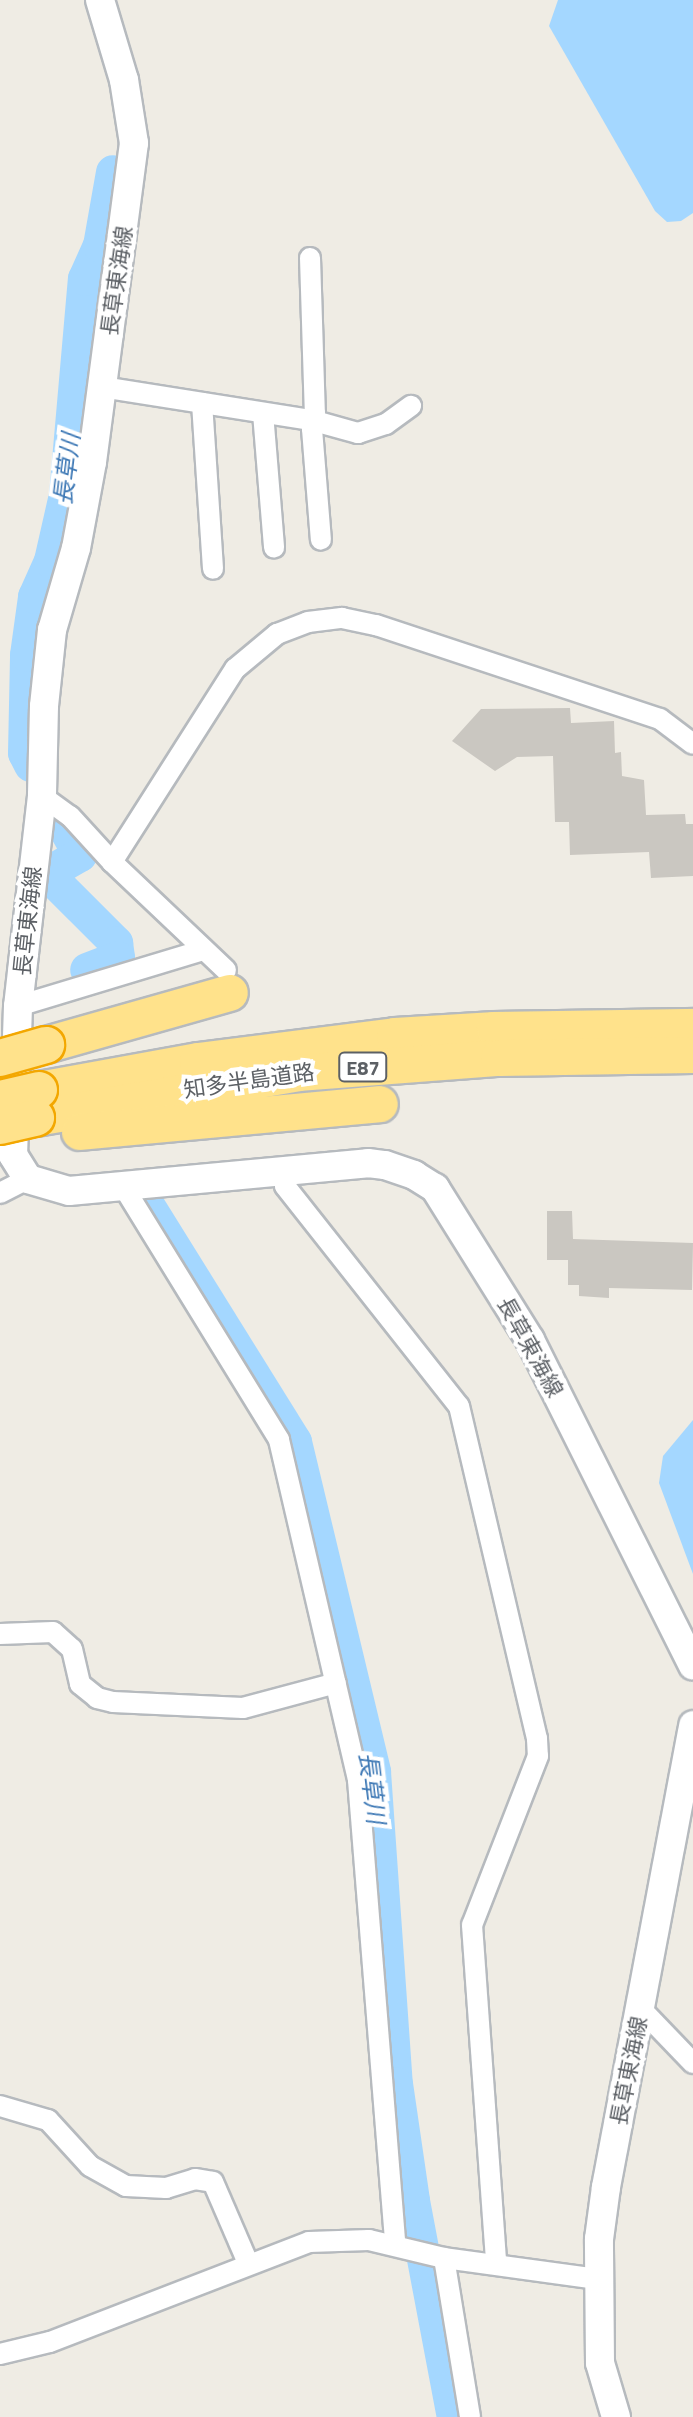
<!DOCTYPE html>
<html>
<head>
<meta charset="utf-8">
<style>
	body { margin:0 }
	#map { position:relative; width:693px; height:2417px; overflow:hidden; background:#efece4; font-family:"Titillium Web","Noto Sans JP",sans-serif }
	div>[style] { position:absolute }
	[style*='--x'] { left:calc(var(--x)*1px); top:calc(var(--y)*1px); width:calc(var(--w)*1px); rotate:calc(var(--a)*1deg) }
	.water>* { inset:0; background:#a4d7ff }
	.river>* { height:34px; margin:-17px; padding:0 17px; transform-origin:17px; border-radius:17px; background:#a4d7ff }
	.building>* { inset:0; background:#cac7c1 }
	.roads { filter:drop-shadow(2px 0 #b6babe) drop-shadow(-2px 0 #b6babe) drop-shadow(0 2px #b6babe) drop-shadow(0 -2px #b6babe) }
	.minor>* { height:20px; margin:-10px; padding:0 10px; transform-origin:10px; border-radius:10px; background:#fff }
	.secondary>* { height:28px; margin:-14px; padding:0 14px; transform-origin:14px; border-radius:14px; background:#fff }
	.motorway>* { height:36px; margin:-18px; padding:0 18px; transform-origin:18px; border-radius:18px; background:#ffe28b }
	.bridges { filter:drop-shadow(2px 0 #f3a700) drop-shadow(-2px 0 #f3a700) drop-shadow(0 2px #f3a700) drop-shadow(0 -2px #f3a700) }
	.motorway-bridge>* { height:36px; margin:-18px; padding:0 18px; transform-origin:18px; border-radius:18px; background:#ffe28b }
	span { translate:-50% -50%; white-space:nowrap; text-align:center; line-height:1.15; -webkit-text-stroke:8px #fff; paint-order:stroke }
	.shield-label span { padding:2px 6px; background:#fff; border:2px solid; border-radius:6px; -webkit-text-stroke-width:0 }
	.shield-label { font-size:20px; color:#5c6065; font-weight:700 }
	.street-label { font-size:22px; color:#5c6065 }
	.water-label { font-size:24px; color:#3d78b5; font-style:italic }
</style>
</head>
<body>
<div id="map">
	<div class="water">
		<div style="clip-path:polygon(558px 0,693px 0,693px 213px,681px 221px,667px 222px,655px 211px,549px 26px)"></div>
		<div style="clip-path:polygon(693px 1420px,693px 1574px,659px 1483px,663px 1456px)"></div>
	</div>
	<div class="river">
		<div style="--x:31;--y:765;--w:13;--a:-117"></div>
		<div style="--x:25;--y:753;--w:98;--a:-88.8"></div>
		<div style="--x:27;--y:655;--w:59;--a:-82.1"></div>
		<div style="--x:35;--y:597;--w:39;--a:-66"></div>
		<div style="--x:51;--y:561;--w:68;--a:-77.2"></div>
		<div style="--x:66;--y:495;--w:217;--a:-85"></div>
		<div style="--x:85;--y:279;--w:36;--a:-66"></div>
		<div style="--x:100;--y:246;--w:75;--a:-80"></div>
		<div style="--x:65;--y:828;--w:31;--a:61"></div>
		<div style="--x:80;--y:855;--w:38;--a:150"></div>
		<div style="--x:47;--y:874;--w:98;--a:45"></div>
		<div style="--x:116;--y:943;--w:15;--a:82"></div>
		<div style="--x:118;--y:958;--w:33;--a:159"></div>
		<div style="--x:147;--y:1204;--w:280;--a:58.1"></div>
		<div style="--x:295;--y:1442;--w:339;--a:76.5"></div>
		<div style="--x:374;--y:1772;--w:313;--a:86"></div>
		<div style="--x:396;--y:2084;--w:118;--a:81.7"></div>
		<div style="--x:413;--y:2201;--w:220;--a:79.3"></div>
	</div>
	<div class="building">
		<div style="clip-path:polygon(570px 708px,571px 723px,614px 721px,615px 753px,621px 752px,622px 776px,644px 780px,646px 815px,685px 814px,686px 824px,693px 824px,693px 876px,651px 878px,649px 852px,570px 855px,569px 822px,555px 822px,553px 756px,517px 757px,495px 771px,452px 741px,481px 709px)"></div>
		<div style="clip-path:polygon(547px 1211px,572px 1211px,573px 1239px,693px 1243px,692px 1290px,609px 1288px,609px 1298px,579px 1296px,579px 1285px,568px 1285px,568px 1260px,547px 1260px)"></div>
	</div>
	<div class="roads">
		<div class="minor">
			<div style="--x:310;--y:258;--w:155;--a:88.2"></div>
			<div style="--x:315;--y:413;--w:16;--a:101"></div>
			<div style="--x:312;--y:429;--w:111;--a:85.4"></div>
			<div style="--x:102;--y:387;--w:212;--a:9"></div>
			<div style="--x:311;--y:420;--w:49;--a:15.5"></div>
			<div style="--x:358;--y:433;--w:29;--a:-18"></div>
			<div style="--x:386;--y:424;--w:31;--a:-36"></div>
			<div style="--x:202;--y:403;--w:166;--a:86.2"></div>
			<div style="--x:263;--y:413;--w:135;--a:85.3"></div>
			<div style="--x:42;--y:796;--w:34;--a:36"></div>
			<div style="--x:70;--y:816;--w:62;--a:47.6"></div>
			<div style="--x:112;--y:862;--w:157;--a:43.5"></div>
			<div style="--x:112;--y:862;--w:229;--a:-57.5"></div>
			<div style="--x:235;--y:669;--w:55;--a:-39.8"></div>
			<div style="--x:277;--y:634;--w:33;--a:-21"></div>
			<div style="--x:308;--y:622;--w:34;--a:-7"></div>
			<div style="--x:342;--y:618;--w:35;--a:12"></div>
			<div style="--x:376;--y:625;--w:299;--a:18.3"></div>
			<div style="--x:660;--y:719;--w:41;--a:37.1"></div>
			<div style="--x:18;--y:1006;--w:194;--a:-16.8"></div>
			<div style="--x:283;--y:1171;--w:15;--a:82"></div>
			<div style="--x:285;--y:1186;--w:280;--a:51.7"></div>
			<div style="--x:459;--y:1406;--w:342;--a:76.8"></div>
			<div style="--x:537;--y:1739;--w:17;--a:87"></div>
			<div style="--x:538;--y:1756;--w:181;--a:111.3"></div>
			<div style="--x:472;--y:1925;--w:339;--a:85.9"></div>
			<div style="--x:123;--y:1186;--w:298;--a:58.4"></div>
			<div style="--x:279;--y:1440;--w:349;--a:76.9"></div>
			<div style="--x:358;--y:1780;--w:465;--a:85.4"></div>
			<div style="--x:0;--y:1193;--w:31;--a:-27"></div>
			<div style="--x:0;--y:1634;--w:53;--a:-2.2"></div>
			<div style="--x:53;--y:1632;--w:25;--a:42"></div>
			<div style="--x:72;--y:1649;--w:36;--a:77"></div>
			<div style="--x:80;--y:1684;--w:22;--a:39"></div>
			<div style="--x:97;--y:1698;--w:16;--a:14"></div>
			<div style="--x:113;--y:1702;--w:130;--a:2.6"></div>
			<div style="--x:243;--y:1708;--w:96;--a:-15"></div>
			<div style="--x:641;--y:2009;--w:75;--a:46.1"></div>
			<div style="--x:0;--y:2106;--w:50;--a:16.3"></div>
			<div style="--x:48;--y:2120;--w:62;--a:47.6"></div>
			<div style="--x:90;--y:2166;--w:41;--a:29.1"></div>
			<div style="--x:126;--y:2186;--w:40;--a:2.9"></div>
			<div style="--x:166;--y:2188;--w:30;--a:-17"></div>
			<div style="--x:195;--y:2179;--w:18;--a:9"></div>
			<div style="--x:213;--y:2182;--w:88;--a:66.6"></div>
			<div style="--x:444;--y:2258;--w:161;--a:80.7"></div>
			<div style="--x:0;--y:2354;--w:51;--a:-13.5"></div>
			<div style="--x:50;--y:2342;--w:278;--a:-21.1"></div>
			<div style="--x:309;--y:2242;--w:60;--a:-1.9"></div>
			<div style="--x:369;--y:2240;--w:77;--a:13.5"></div>
			<div style="--x:444;--y:2258;--w:154;--a:7.8"></div>
		</div>
		<div class="secondary">
			<div style="--x:100;--y:0;--w:84;--a:73.3"></div>
			<div style="--x:124;--y:80;--w:64;--a:81"></div>
			<div style="--x:134;--y:143;--w:322;--a:97.5"></div>
			<div style="--x:92;--y:462;--w:87;--a:100.5"></div>
			<div style="--x:76;--y:548;--w:85;--a:106.3"></div>
			<div style="--x:52;--y:630;--w:76;--a:96"></div>
			<div style="--x:44;--y:706;--w:90;--a:91.3"></div>
			<div style="--x:42;--y:796;--w:211;--a:96.5"></div>
			<div style="--x:18;--y:1006;--w:149;--a:91.9"></div>
			<div style="--x:13;--y:1155;--w:28;--a:58"></div>
			<div style="--x:28;--y:1179;--w:43;--a:16.3"></div>
			<div style="--x:69;--y:1191;--w:300;--a:-5.3"></div>
			<div style="--x:368;--y:1163;--w:17;--a:7"></div>
			<div style="--x:385;--y:1165;--w:31;--a:19"></div>
			<div style="--x:414;--y:1175;--w:25;--a:32"></div>
			<div style="--x:435;--y:1188;--w:179;--a:58"></div>
			<div style="--x:530;--y:1340;--w:364;--a:63.4"></div>
			<div style="--x:616;--y:2417;--w:56;--a:-106.5"></div>
			<div style="--x:600;--y:2363;--w:124;--a:-90.5"></div>
			<div style="--x:599;--y:2239;--w:52;--a:-82.3"></div>
			<div style="--x:606;--y:2187;--w:470;--a:-79.3"></div>
		</div>
		<div class="motorway">
			<div style="--x:46;--y:1045;--w:191;--a:-15.8"></div>
			<div style="--x:39;--y:1090;--w:162;--a:-10.3"></div>
			<div style="--x:198;--y:1061;--w:199;--a:-7.2"></div>
			<div style="--x:395;--y:1036;--w:100;--a:-3.4"></div>
			<div style="--x:495;--y:1030;--w:198;--a:-0.9"></div>
			<div style="--x:36;--y:1118;--w:266;--a:-9.7"></div>
			<div style="--x:298;--y:1073;--w:202;--a:-4.3"></div>
			<div style="--x:499;--y:1058;--w:194;--a:-0.9"></div>
			<div style="--x:80;--y:1132;--w:301;--a:-5.3"></div>
		</div>
	</div>
	<div class="bridges">
		<div class="motorway-bridge">
			<div style="--x:0;--y:1058;--w:48;--a:-15.8"></div>
			<div style="--x:0;--y:1099;--w:40;--a:-13"></div>
			<div style="--x:0;--y:1126;--w:37;--a:-13"></div>
		</div>
	</div>
	<div class="shield-label">
		<span style="left:363px;top:1067px">E87</span>
	</div>
	<div class="street-label">
		<span style="left:117px;top:281px;rotate:-82deg">長草東海線</span>
		<span style="left:28px;top:921px;rotate:-84deg">長草東海線</span>
		<span style="left:249px;top:1081px;rotate:-8deg">知多半島道路</span>
		<span style="left:530px;top:1347px;rotate:61deg">長草東海線</span>
		<span style="left:629px;top:2071px;rotate:-79deg">長草東海線</span>
	</div>
	<div class="water-label">
		<span style="left:67px;top:469px;rotate:-83deg">長草川</span>
		<span style="left:372px;top:1788px;rotate:83deg">長草川</span>
	</div>
</div>
</body>
</html>
